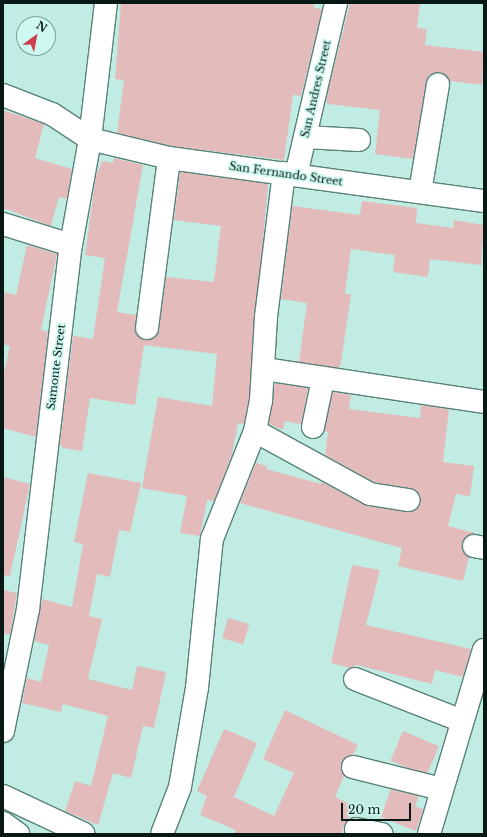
<!DOCTYPE html>
<html>
<head>
<meta charset="utf-8">
<style>
	body { margin:0 }
	#map { position:relative; width:487px; height:837px; overflow:hidden; background:#c0ece3; font-family:"Libre Baskerville",serif }
	div>[style] { position:absolute }
	[style*='--x'] { left:calc(var(--x)*1px); top:calc(var(--y)*1px); width:calc(var(--w)*1px); rotate:calc(var(--a)*1deg) }
	.building>* { inset:0; background:#e4bbbb; transform-origin:0 0 }
	.roads { filter:drop-shadow(1px 0 #588179) drop-shadow(-1px 0 #588179) drop-shadow(0 1px #588179) drop-shadow(0 -1px #588179) }
	.minor>* { height:22px; margin:-11px; padding:0 11px; transform-origin:11px; border-radius:11px; background:#fff }
	span { translate:-50% -50%; white-space:nowrap; text-align:center; line-height:1.15; -webkit-text-stroke:3.5px #cdf9f0; paint-order:stroke }
	.street-label { font-size:11px; color:#081815 }
	.frame { position:absolute; inset:0; border:4px solid #081815; pointer-events:none }
	.north { position:absolute; left:16px; top:16px; width:40px; height:40px; box-sizing:border-box; background:#cdf9f0; border:1px solid #7e9f98; border-radius:50%; rotate:32deg; font-size:11px; font-weight:700; line-height:16px; text-align:center; color:#081815 }
	.north::after { content:''; display:block; margin:auto; width:14px; height:18px; background:#ce3d50; clip-path:polygon(50% 0,100% 100%,50% 72%,0 100%) }
	.scale { position:absolute; left:341px; top:803px; width:70px; height:18px; box-sizing:border-box; border:2px solid #081815; border-top:0; padding-left:5px; font-size:12px; line-height:14px; white-space:nowrap; color:#081815; -webkit-text-stroke:3px #cdf9f0; paint-order:stroke }
</style>
</head>
<body>
<div id="map">
	<div class="building">
		<div style="clip-path:polygon(121px 3px,314px 3px,314px 8px,322px 9px,301px 96px,293px 95px,284px 160px,171px 146px,117px 133px,124px 80px,115px 79px)"></div>
		<div style="clip-path:polygon(350px 3px,420px 3px,417px 28px,427px 29px,425px 45px,484px 52px,482px 85px,450px 81px,440px 72px,428px 76px,413px 159px,375px 154px,380px 110px,328px 104px,326px 100px)"></div>
		<div style="clip-path:polygon(3px 110px,44px 124px,35px 158px,72px 169px,67px 199px,59px 197px,51px 226px,3px 208px)"></div>
		<div style="clip-path:polygon(114px 158px,143px 165px,117px 312px,136px 315px,135px 332px,145px 340px,152px 339px,159px 330px,166px 277px,213px 282px,215px 274px,221px 226px,174px 220px,180px 172px,268px 184px,249px 399px,244px 424px,238px 423px,232px 454px,214px 501px,207px 500px,200px 536px,180px 533px,187px 496px,142px 488px,158px 397px,212px 406px,217px 354px,144px 345px,135px 405px,90px 398px,82px 451px,63px 448px,60px 443px,73px 336px,93px 339px,105px 258px,85px 255px,96px 176px,102px 161px,113px 163px)"></div>
		<div style="clip-path:polygon(362px 201px,417px 208px,416px 223px,453px 228px,454px 220px,484px 225px,481px 265px,430px 259px,428px 277px,393px 272px,395px 255px,351px 249px,345px 293px,351px 295px,340px 368px,299px 362px,307px 303px,281px 299px,292px 206px,360px 215px)"></div>
		<div style="clip-path:polygon(27px 245px,57px 254px,41px 330px,48px 332px,36px 437px,3px 428px,3px 377px,10px 346px,3px 344px,3px 292px,16px 295px)"></div>
		<div style="clip-path:polygon(275px 383px,308px 388px,301px 424px,285px 421px,283px 430px,269px 424px)"></div>
		<div style="clip-path:polygon(333px 392px,351px 395px,349px 409px,420px 418px,421px 405px,449px 409px,443px 462px,474px 466px,470px 496px,456px 494px,448px 526px,475px 533px,462px 543px,462px 550px,469px 557px,463px 581px,398px 566px,402px 548px,240px 503px,256px 463px,267px 466px,266px 469px,321px 484px,321px 482px,368px 506px,407px 512px,418px 508px,421px 496px,416px 490px,374px 482px,325px 455px,328px 432px,324px 431px)"></div>
		<div style="clip-path:polygon(88px 473px,141px 483px,130px 532px,119px 530px,110px 577px,97px 574px,89px 616px,102px 619px,88px 679px,132px 690px,137px 666px,166px 672px,154px 728px,143px 726px,131px 778px,113px 773px,98px 825px,65px 811px,75px 781px,91px 786px,108px 716px,63px 704px,61px 712px,22px 703px,27px 678px,41px 682px,49px 645px,34px 641px,42px 599px,72px 607px,83px 544px,74px 542px)"></div>
		<div style="clip-path:polygon(3px 477px,30px 484px,10px 576px,3px 575px)"></div>
		<div style="clip-path:polygon(352px 565px,380px 570px,366px 625px,471px 649px,463px 677px,435px 670px,432px 684px,357px 665px,350px 668px,331px 663px)"></div>
		<div style="clip-path:polygon(3px 590px,17px 593px,10px 635px,3px 633px)"></div>
		<div style="left:228px;top:618px;width:22px;height:21px;rotate:16deg"></div>
		<div style="clip-path:polygon(285px 710px,358px 745px,353px 755px,344px 758px,341px 764px,344px 776px,335px 797px,354px 806px,341px 834px,234px 834px,236px 830px,200px 815px,207px 796px,197px 791px,224px 729px,257px 743px,234px 797px,274px 816px,294px 773px,263px 759px)"></div>
		<div style="left:403px;top:731px;width:39px;height:32px;rotate:23deg"></div>
		<div style="clip-path:polygon(391px 789px,419px 796px,415px 806px,423px 809px,416px 831px,381px 817px)"></div>
	</div>
	<div class="roads">
		<div class="minor">
			<div style="--x:3;--y:95;--w:53;--a:21.2"></div>
			<div style="--x:52;--y:114;--w:45;--a:33.3"></div>
			<div style="--x:90;--y:139;--w:81;--a:13.5"></div>
			<div style="--x:169;--y:158;--w:318;--a:7.8"></div>
			<div style="--x:305;--y:137;--w:54;--a:3.2"></div>
			<div style="--x:296;--y:175;--w:177;--a:-76.9"></div>
			<div style="--x:420;--y:192;--w:109;--a:-80.5"></div>
			<div style="--x:3;--y:224;--w:71;--a:17.2"></div>
			<div style="--x:147;--y:328;--w:171;--a:-82.6"></div>
			<div style="--x:264;--y:369;--w:222;--a:8.5"></div>
			<div style="--x:313;--y:427;--w:49;--a:-78.2"></div>
			<div style="--x:255;--y:431;--w:131;--a:28.7"></div>
			<div style="--x:370;--y:494;--w:39;--a:9"></div>
			<div style="--x:474;--y:546;--w:10;--a:11"></div>
			<div style="--x:355;--y:679;--w:115;--a:21.4"></div>
			<div style="--x:3;--y:731;--w:125;--a:-78.4"></div>
			<div style="--x:28;--y:609;--w:367;--a:-83.3"></div>
			<div style="--x:71;--y:245;--w:108;--a:-79.8"></div>
			<div style="--x:90;--y:139;--w:137;--a:-83.3"></div>
			<div style="--x:353;--y:767;--w:91;--a:14"></div>
			<div style="--x:3;--y:796;--w:89;--a:25.1"></div>
			<div style="--x:3;--y:823;--w:19;--a:36"></div>
			<div style="--x:356;--y:829;--w:26;--a:11"></div>
			<div style="--x:162;--y:834;--w:50;--a:-69"></div>
			<div style="--x:180;--y:787;--w:100;--a:-80.3"></div>
			<div style="--x:197;--y:688;--w:150;--a:-84.3"></div>
			<div style="--x:212;--y:539;--w:116;--a:-68.3"></div>
			<div style="--x:255;--y:431;--w:31;--a:-79"></div>
			<div style="--x:261;--y:401;--w:84;--a:-86.6"></div>
			<div style="--x:266;--y:317;--w:145;--a:-82.9"></div>
			<div style="--x:429;--y:834;--w:192;--a:-73.4"></div>
		</div>
	</div>
	<div class="street-label">
		<span style="left:316px;top:89px;rotate:-77deg">San Andres Street</span>
		<span style="left:286px;top:174px;rotate:8deg">San Fernando Street</span>
		<span style="left:56px;top:367px;rotate:-83deg">Samonte Street</span>
	</div>
	<div class="frame"></div>
	<div class="north">N</div>
	<div class="scale">20 m</div>
</div>
</body>
</html>
